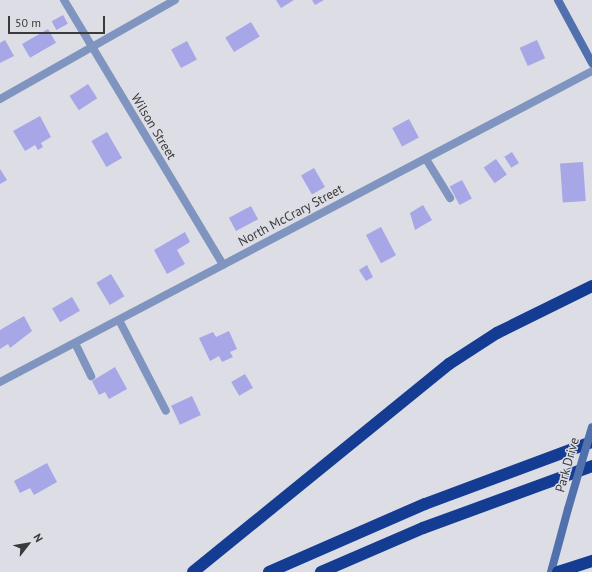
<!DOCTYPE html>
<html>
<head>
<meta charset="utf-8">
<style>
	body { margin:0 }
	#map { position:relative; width:592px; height:572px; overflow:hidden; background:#dddde5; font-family:"PT Sans",sans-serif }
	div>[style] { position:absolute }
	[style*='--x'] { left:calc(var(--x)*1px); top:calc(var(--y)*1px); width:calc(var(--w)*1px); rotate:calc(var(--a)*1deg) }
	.building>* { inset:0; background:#a7a6e6; transform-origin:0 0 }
	.lane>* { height:8px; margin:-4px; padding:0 4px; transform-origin:4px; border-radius:4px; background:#7f95c0 }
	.street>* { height:8px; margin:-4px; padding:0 4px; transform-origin:4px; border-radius:4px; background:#7f95c0 }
	.secondary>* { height:8px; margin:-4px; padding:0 4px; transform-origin:4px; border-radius:4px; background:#5171ae }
	.highway>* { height:12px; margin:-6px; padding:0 6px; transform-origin:6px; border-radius:6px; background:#143c93 }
	.secondary-bridge>* { height:8px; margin:-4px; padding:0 4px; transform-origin:4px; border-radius:4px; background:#5171ae }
	span { translate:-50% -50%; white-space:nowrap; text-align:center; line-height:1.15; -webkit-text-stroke:3px #dddde5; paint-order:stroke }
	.street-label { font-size:13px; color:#3a3a3d }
	.north { position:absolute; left:8px; top:524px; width:40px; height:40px; -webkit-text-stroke:3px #dddde5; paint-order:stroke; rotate:59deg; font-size:11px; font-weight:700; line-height:16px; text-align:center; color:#3a3a3d }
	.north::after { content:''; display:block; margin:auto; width:14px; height:18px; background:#3a3a3d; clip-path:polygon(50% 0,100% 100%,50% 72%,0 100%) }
	.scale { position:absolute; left:8px; top:16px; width:97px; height:18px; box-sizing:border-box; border:2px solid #3a3a3d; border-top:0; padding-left:5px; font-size:12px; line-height:14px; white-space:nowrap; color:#3a3a3d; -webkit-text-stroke:3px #dddde5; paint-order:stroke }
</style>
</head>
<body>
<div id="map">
	<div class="building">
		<div style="clip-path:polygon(276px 0,294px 0,281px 8px)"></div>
		<div style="clip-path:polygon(312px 0,324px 0,315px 5px)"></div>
		<div style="left:63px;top:15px;width:10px;height:13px;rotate:61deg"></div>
		<div style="left:251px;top:22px;width:17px;height:30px;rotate:59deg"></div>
		<div style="left:48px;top:29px;width:16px;height:30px;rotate:60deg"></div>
		<div style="clip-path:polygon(5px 40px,14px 56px,0 63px,0 43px)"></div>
		<div style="left:537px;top:40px;width:20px;height:19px;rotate:66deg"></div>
		<div style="left:187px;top:41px;width:21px;height:18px;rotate:62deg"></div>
		<div style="left:88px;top:84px;width:17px;height:22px;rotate:57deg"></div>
		<div style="clip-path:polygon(40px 116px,51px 137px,41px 143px,43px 147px,38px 150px,35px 145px,25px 151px,13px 131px)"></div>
		<div style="left:409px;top:119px;width:21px;height:19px;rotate:62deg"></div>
		<div style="left:107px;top:132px;width:30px;height:18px;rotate:60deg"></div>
		<div style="left:512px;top:152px;width:13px;height:9px;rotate:58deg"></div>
		<div style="left:496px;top:159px;width:19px;height:15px;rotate:55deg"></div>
		<div style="left:583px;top:162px;width:39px;height:23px;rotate:86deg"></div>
		<div style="left:314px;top:168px;width:22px;height:15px;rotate:60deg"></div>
		<div style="clip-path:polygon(0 169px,7px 180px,0 184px)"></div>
		<div style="left:462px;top:180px;width:21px;height:14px;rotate:62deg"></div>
		<div style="clip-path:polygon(423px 205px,432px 220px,415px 230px,410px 213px)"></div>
		<div style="left:251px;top:206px;width:15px;height:25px;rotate:62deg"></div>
		<div style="left:381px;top:227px;width:32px;height:17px;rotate:62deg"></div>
		<div style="clip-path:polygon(185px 232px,190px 242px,177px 250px,185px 264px,167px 274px,154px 250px)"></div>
		<div style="clip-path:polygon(367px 265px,373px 277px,366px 281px,359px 270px)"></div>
		<div style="left:111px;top:274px;width:26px;height:17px;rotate:59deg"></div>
		<div style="left:72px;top:297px;width:16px;height:23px;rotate:60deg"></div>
		<div style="clip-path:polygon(24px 316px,32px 331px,10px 348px,8px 344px,0 349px,0 330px)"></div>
		<div style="clip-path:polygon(229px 331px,237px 349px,230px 352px,233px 357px,222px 362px,219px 356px,210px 361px,199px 338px,213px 332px,216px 337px)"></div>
		<div style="clip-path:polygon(115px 367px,127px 389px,109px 399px,105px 392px,99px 395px,92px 381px)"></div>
		<div style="left:245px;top:374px;width:16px;height:16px;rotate:60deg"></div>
		<div style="left:192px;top:396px;width:21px;height:23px;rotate:65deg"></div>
		<div style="clip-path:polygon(47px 463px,57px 482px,34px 495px,30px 488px,20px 493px,14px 481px)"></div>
	</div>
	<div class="lane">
		<div style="--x:426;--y:159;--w:46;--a:58.4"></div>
		<div style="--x:119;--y:320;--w:102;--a:62.7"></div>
		<div style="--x:75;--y:343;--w:37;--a:64"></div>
	</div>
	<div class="street">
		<div style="--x:64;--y:0;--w:309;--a:59"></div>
		<div style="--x:0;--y:99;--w:201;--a:-29.5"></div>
		<div style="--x:0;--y:382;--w:669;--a:-27.71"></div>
	</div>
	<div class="secondary">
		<div style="--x:558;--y:0;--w:72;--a:61.6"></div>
		<div style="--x:551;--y:572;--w:65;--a:-74.9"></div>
	</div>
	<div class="highway">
		<div style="--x:193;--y:572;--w:330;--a:-39.1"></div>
		<div style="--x:449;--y:364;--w:57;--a:-32.9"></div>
		<div style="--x:497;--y:333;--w:106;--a:-26.3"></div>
		<div style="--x:269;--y:572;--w:170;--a:-23.6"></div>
		<div style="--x:425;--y:504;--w:178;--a:-20.4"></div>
		<div style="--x:321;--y:572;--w:111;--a:-23.3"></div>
		<div style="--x:423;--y:528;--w:180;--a:-20.1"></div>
		<div style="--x:558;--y:572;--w:36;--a:-18"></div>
	</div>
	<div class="secondary-bridge">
		<div style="--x:568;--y:509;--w:85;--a:-73.7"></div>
	</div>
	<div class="street-label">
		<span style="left:153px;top:127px;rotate:59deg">Wilson Street</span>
		<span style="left:291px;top:216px;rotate:-28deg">North McCrary Street</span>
		<span style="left:568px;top:465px;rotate:-74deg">Park Drive</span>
	</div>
	<div class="north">N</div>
	<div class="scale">50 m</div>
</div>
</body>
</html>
